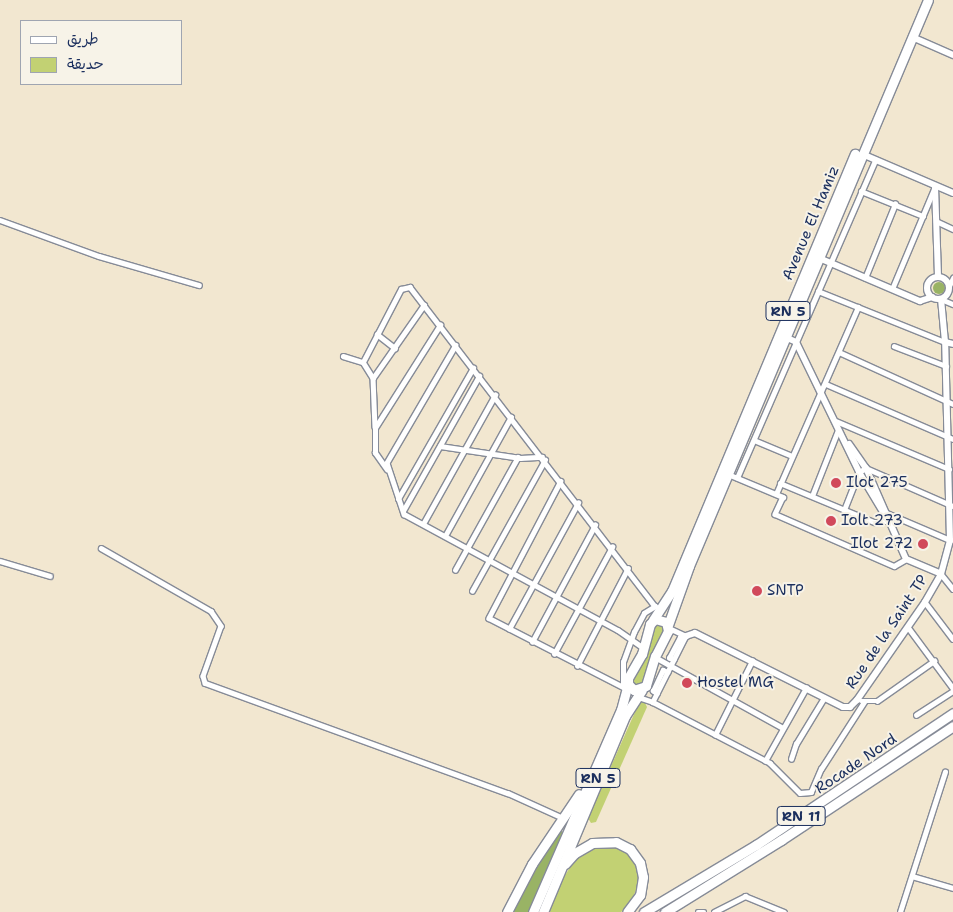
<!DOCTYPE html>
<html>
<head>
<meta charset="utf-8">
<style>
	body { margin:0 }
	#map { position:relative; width:953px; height:912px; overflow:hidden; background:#f2e7d0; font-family:"Shantell Sans","Playpen Sans Arabic",sans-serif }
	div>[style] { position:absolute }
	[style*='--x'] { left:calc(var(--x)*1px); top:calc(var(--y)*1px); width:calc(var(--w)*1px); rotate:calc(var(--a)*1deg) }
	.green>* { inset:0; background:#c2d173 }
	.forest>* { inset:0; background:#99b365 }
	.round { border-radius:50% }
	.roads { filter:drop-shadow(1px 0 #868b97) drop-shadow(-1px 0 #868b97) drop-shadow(0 1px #868b97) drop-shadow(0 -1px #868b97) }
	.street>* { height:4.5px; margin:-2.25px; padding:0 2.25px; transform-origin:2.25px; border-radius:2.25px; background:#fff }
	.secondary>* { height:6px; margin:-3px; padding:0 3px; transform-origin:3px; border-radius:3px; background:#fff }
	.secondary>.ring { margin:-3px; padding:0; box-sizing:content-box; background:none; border:6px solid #fff; border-radius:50% }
	.highway>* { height:9px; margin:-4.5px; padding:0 4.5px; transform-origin:4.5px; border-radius:4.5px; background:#fff }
	.dots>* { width:14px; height:14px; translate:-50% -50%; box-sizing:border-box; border:2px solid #f7f3e8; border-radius:50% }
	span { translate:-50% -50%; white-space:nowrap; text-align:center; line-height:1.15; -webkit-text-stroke:4px #f7f3e8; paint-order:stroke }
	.shield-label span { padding:1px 4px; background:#f7f3e8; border:1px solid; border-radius:4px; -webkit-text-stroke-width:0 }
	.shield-label { font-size:14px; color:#1b2f5e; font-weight:700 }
	.street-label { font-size:15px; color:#1b2f5e }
	.poi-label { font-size:15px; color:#1b2f5e }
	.left { translate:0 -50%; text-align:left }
	.right { translate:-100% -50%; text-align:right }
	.legend { position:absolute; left:20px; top:20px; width:162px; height:65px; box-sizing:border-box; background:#f7f3e8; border:1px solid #9fa5b1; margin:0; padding:6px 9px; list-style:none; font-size:15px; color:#1b2f5e }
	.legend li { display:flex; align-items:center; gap:10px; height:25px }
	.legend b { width:25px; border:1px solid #9fa5b1 }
</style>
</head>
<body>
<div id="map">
	<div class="green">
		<div style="clip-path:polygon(655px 623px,662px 623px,665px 630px,650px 657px,643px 685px,633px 685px,631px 679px)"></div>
		<div style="clip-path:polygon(644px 701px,647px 707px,596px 822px,591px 823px,588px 818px,639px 703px)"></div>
		<div style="clip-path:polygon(600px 843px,621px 847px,635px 859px,640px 880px,630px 905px,621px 912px,549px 912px,562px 880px,579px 853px)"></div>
	</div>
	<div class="forest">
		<div class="round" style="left:933px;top:282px;width:12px;height:12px"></div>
		<div style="clip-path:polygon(559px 830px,563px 832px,529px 912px,511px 912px)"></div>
	</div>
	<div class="roads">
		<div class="street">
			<div style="--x:861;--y:191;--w:67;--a:22"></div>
			<div style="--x:0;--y:220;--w:105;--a:20"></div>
			<div style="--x:99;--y:256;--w:104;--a:16.2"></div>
			<div style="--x:936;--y:221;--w:19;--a:25"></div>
			<div style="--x:865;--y:278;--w:80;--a:-67.9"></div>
			<div style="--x:949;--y:286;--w:9;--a:-63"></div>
			<div style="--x:892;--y:289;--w:108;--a:-67.2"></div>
			<div style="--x:818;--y:291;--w:137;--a:21.9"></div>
			<div style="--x:941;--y:299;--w:13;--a:23"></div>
			<div style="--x:377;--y:334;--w:23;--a:38"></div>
			<div style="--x:456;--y:345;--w:137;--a:120.3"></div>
			<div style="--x:387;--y:463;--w:54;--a:71.6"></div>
			<div style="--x:404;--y:514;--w:243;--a:28.5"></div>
			<div style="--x:618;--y:630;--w:32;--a:35"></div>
			<div style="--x:894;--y:346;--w:56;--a:21"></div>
			<div style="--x:839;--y:352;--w:125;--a:24.5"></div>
			<div style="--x:343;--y:356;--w:21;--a:17"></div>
			<div style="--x:363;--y:362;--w:82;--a:-62.5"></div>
			<div style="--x:401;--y:289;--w:9;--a:-13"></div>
			<div style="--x:410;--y:287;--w:402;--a:52.5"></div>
			<div style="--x:363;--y:362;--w:19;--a:58"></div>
			<div style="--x:373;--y:378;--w:49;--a:87.7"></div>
			<div style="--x:373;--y:378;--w:89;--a:-55.1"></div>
			<div style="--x:826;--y:384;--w:138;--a:23.4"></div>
			<div style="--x:836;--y:421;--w:123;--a:23"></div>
			<div style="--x:754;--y:440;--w:41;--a:22.8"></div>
			<div style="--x:440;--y:446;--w:81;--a:8.5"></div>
			<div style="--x:520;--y:458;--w:22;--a:-3"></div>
			<div style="--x:387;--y:470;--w:21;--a:-125"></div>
			<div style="--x:375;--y:453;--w:25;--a:-90"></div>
			<div style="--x:375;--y:428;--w:122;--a:-57.7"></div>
			<div style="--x:728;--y:474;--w:60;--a:22.7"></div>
			<div style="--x:783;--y:497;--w:19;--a:115"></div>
			<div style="--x:775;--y:514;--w:130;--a:23.6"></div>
			<div style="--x:894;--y:566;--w:14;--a:-30"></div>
			<div style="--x:737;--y:478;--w:347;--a:-66.5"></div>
			<div style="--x:561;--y:481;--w:155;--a:117.7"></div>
			<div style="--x:489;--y:618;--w:151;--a:27.2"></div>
			<div style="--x:780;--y:483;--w:102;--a:22.5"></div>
			<div style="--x:874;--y:522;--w:15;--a:0"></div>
			<div style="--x:776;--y:494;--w:204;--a:-66.3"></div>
			<div style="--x:812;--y:496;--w:71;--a:-68.5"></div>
			<div style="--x:398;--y:499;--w:151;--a:-60.2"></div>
			<div style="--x:844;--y:510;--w:41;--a:-68.5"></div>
			<div style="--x:859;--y:472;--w:8;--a:-30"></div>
			<div style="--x:866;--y:468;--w:95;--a:23.6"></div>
			<div style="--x:403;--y:511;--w:155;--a:-60.6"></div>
			<div style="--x:887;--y:513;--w:69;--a:23.2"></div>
			<div style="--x:423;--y:524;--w:148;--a:-60.8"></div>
			<div style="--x:445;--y:536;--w:136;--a:-61"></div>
			<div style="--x:101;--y:548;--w:127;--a:29.8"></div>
			<div style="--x:211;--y:611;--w:18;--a:56"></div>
			<div style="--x:221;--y:626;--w:53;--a:109.8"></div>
			<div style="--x:203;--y:676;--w:7;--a:74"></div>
			<div style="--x:205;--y:683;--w:322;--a:20"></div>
			<div style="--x:508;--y:793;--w:60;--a:24.4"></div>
			<div style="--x:0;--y:561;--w:52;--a:16.7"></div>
			<div style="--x:455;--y:570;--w:129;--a:-60.9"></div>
			<div style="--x:941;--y:574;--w:19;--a:51"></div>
			<div style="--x:472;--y:591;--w:150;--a:-60.9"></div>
			<div style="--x:925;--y:602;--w:46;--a:52.9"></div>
			<div style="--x:908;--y:627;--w:76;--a:53.6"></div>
			<div style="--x:669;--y:628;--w:19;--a:25"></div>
			<div style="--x:686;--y:636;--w:74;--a:116.6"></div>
			<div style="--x:653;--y:702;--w:132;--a:27.5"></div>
			<div style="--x:770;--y:763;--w:42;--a:45"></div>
			<div style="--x:800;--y:793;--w:11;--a:-5"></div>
			<div style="--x:811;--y:792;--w:25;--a:-67"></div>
			<div style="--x:821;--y:769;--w:80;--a:-57.3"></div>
			<div style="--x:509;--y:629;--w:144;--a:-61.3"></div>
			<div style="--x:532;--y:642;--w:133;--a:-61.7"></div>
			<div style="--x:554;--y:654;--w:122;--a:-61.5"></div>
			<div style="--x:655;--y:657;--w:146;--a:29"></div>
			<div style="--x:674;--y:660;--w:5;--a:-158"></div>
			<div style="--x:669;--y:658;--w:24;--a:-62"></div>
			<div style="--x:680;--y:637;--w:4;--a:27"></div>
			<div style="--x:577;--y:666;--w:110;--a:-62.5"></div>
			<div style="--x:623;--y:687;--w:25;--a:-90"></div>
			<div style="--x:623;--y:662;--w:32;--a:-70"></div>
			<div style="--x:634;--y:632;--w:21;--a:-62"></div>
			<div style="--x:644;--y:613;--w:13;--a:-32"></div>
			<div style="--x:657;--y:694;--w:5;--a:-143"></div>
			<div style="--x:653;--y:691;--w:23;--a:-65"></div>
			<div style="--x:663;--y:670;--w:5;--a:22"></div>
			<div style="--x:638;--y:697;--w:16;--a:18"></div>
			<div style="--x:861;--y:701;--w:16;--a:0"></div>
			<div style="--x:877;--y:701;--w:70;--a:-35.1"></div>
			<div style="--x:916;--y:715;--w:44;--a:-33"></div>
			<div style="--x:715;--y:735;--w:83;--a:-63.4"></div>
			<div style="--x:791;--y:759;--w:16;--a:-72"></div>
			<div style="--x:796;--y:744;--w:54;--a:-58.7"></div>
			<div style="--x:765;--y:761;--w:84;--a:-60.7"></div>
			<div style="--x:912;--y:876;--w:43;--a:16.3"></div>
			<div style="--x:698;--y:912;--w:6;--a:0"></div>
			<div style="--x:714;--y:912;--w:35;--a:-27"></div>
			<div style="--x:745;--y:896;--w:42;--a:22.3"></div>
			<div style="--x:900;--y:912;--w:147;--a:-72.2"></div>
		</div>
		<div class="secondary">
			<div style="--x:912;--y:37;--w:45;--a:23.7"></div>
			<div style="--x:862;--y:154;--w:99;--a:23.2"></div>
			<div style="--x:935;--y:186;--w:91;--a:88.1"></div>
			<div style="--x:819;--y:258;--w:110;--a:23.1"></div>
			<div style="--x:920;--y:301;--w:13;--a:-18"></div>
			<div class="ring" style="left:927px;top:277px;width:16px;height:16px"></div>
			<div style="--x:785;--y:337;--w:12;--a:24"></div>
			<div style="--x:796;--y:342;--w:144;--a:64.1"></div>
			<div style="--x:859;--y:472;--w:58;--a:59"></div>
			<div style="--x:945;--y:342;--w:8;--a:14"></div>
			<div style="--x:849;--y:444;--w:29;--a:55"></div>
			<div style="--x:866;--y:468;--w:99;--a:66.3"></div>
			<div style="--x:906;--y:559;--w:38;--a:23"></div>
			<div style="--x:686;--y:636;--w:9;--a:-18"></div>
			<div style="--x:695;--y:633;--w:165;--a:26.6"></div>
			<div style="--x:843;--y:707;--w:7;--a:0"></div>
			<div style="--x:850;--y:707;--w:10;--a:-45"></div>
			<div style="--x:857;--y:700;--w:119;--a:-55.2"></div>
			<div style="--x:925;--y:602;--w:32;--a:-60"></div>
			<div style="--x:941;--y:574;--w:35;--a:-75"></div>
			<div style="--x:950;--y:540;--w:198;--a:-91.4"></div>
			<div style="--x:945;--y:342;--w:43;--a:-95.3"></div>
		</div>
		<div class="highway">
			<div style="--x:655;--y:619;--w:11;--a:15"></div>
			<div style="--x:666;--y:622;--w:9;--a:77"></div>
			<div style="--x:668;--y:631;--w:28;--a:117"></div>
			<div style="--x:655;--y:656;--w:31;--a:107"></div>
			<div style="--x:646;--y:686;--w:13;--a:162"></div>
			<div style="--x:634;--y:690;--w:8;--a:-135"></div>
			<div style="--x:628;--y:684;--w:6;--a:-90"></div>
			<div style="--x:628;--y:678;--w:28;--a:-60"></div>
			<div style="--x:642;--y:654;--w:31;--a:-75"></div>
			<div style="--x:650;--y:624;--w:7;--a:-45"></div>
			<div style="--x:653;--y:620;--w:35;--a:-57"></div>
			<div style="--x:672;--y:591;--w:474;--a:-67.3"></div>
			<div style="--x:668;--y:625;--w:63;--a:-70.4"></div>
			<div style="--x:689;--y:566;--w:614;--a:-67.11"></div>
			<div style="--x:565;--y:864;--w:15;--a:-48"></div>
			<div style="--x:575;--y:853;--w:20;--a:-30"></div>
			<div style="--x:592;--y:843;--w:24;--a:-2"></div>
			<div style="--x:616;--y:842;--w:16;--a:27"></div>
			<div style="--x:630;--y:849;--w:17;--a:54"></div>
			<div style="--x:640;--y:863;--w:14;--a:78"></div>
			<div style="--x:643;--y:877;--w:18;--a:99"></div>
			<div style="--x:640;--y:895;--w:21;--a:127"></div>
			<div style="--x:507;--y:912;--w:54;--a:-62.5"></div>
			<div style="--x:532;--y:864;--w:84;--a:-56.1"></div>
			<div style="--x:533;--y:912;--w:220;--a:-66.5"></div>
			<div style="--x:621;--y:710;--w:28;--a:-75"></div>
			<div style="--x:543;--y:912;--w:212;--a:-67.3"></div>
			<div style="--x:625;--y:716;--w:31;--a:-57"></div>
			<div style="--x:644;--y:912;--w:131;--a:-30.9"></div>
			<div style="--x:756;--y:845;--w:237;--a:-33.8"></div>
			<div style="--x:665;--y:912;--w:137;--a:-31.8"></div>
			<div style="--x:781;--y:840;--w:206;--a:-33.5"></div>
		</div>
	</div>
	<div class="dots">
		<div style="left:836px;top:483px;background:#d1495b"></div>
		<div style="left:831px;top:521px;background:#d1495b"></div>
		<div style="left:923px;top:544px;background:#d1495b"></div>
		<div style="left:757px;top:591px;background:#d1495b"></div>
		<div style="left:687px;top:683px;background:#d1495b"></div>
	</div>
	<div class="shield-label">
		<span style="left:788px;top:311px">RN 5</span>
		<span style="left:598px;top:778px">RN 5</span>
		<span style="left:801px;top:816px">RN 11</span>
	</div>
	<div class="street-label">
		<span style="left:811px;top:223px;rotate:-67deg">Avenue El Hamiz</span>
		<span style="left:887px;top:632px;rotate:-56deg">Rue de la Saint TP</span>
		<span style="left:856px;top:764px;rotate:-34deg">Rocade Nord</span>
	</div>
	<div class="poi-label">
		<span class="left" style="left:846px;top:483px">Ilot 275</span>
		<span class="left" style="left:841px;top:521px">Iolt 273</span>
		<span class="right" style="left:913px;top:544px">Ilot 272</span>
		<span class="left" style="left:767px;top:591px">SNTP</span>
		<span class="left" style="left:697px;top:683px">Hostel MG</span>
	</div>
	<ul class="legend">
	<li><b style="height:6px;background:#fff"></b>طريق</li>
	<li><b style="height:14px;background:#c2d173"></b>حديقة</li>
	</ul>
</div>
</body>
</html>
